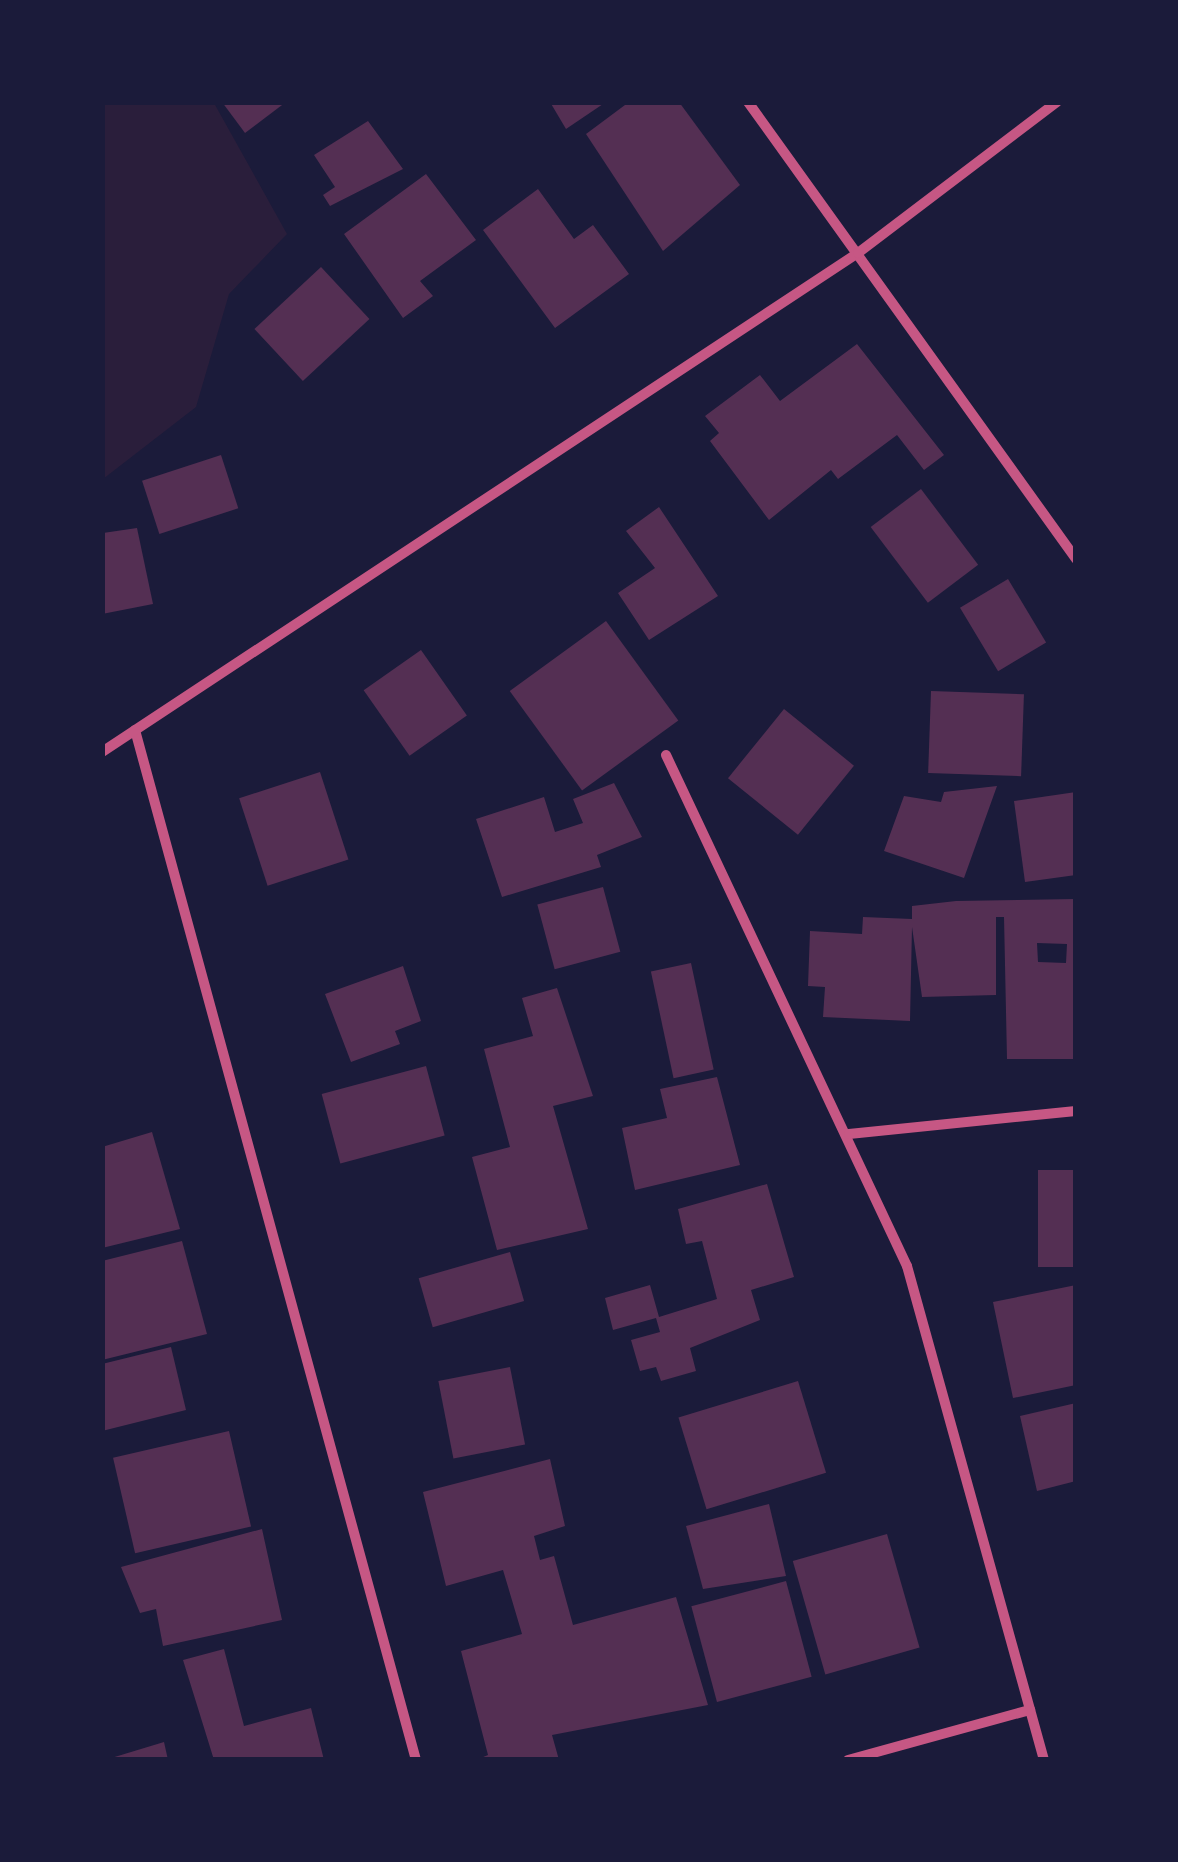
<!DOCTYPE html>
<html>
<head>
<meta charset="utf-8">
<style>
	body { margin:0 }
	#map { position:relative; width:1178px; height:1862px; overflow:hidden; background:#1b1b3a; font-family:"Asap Condensed",sans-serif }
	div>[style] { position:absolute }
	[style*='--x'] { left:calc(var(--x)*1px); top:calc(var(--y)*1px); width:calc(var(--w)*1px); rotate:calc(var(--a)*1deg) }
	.green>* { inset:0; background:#2a1e3b }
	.building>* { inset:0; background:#542f53; transform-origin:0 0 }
	.minor>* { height:10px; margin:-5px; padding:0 5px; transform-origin:5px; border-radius:5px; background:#c65784 }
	span { translate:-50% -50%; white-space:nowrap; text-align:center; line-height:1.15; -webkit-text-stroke:8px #1b1b3a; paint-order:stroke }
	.frame { position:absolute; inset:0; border:105px solid #1b1b3a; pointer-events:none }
</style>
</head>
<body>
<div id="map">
	<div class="green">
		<div style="clip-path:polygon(103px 102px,214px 103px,287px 234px,229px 294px,196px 407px,103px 479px)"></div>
	</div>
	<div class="building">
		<div style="clip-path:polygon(222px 102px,286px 102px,245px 133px)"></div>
		<div style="clip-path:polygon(550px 102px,606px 102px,566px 129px)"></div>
		<div style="clip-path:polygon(629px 102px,679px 102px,740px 185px,663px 251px,586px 134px)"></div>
		<div style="clip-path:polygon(368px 121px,403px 169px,330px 206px,323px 195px,335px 187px,314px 155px)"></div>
		<div style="clip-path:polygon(426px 174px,476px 240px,420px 281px,433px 296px,403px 318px,344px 234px)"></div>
		<div style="clip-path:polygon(538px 189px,574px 239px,593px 225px,629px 274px,555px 328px,483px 230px)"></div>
		<div style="left:321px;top:267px;width:71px;height:91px;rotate:47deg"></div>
		<div style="clip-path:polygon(857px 344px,944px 455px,924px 470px,897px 435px,838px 479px,831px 470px,769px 520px,710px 441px,719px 433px,705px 416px,760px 375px,780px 401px)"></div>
		<div style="left:221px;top:455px;width:56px;height:83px;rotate:72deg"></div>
		<div style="left:921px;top:489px;width:95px;height:63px;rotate:53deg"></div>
		<div style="clip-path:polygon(659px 507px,718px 596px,649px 640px,618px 593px,655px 568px,626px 531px)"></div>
		<div style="clip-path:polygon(137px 528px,153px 604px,102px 614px,103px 533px)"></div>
		<div style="left:1008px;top:579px;width:74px;height:56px;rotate:59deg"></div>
		<div style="left:606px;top:621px;width:123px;height:119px;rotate:54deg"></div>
		<div style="left:421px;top:650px;width:80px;height:70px;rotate:55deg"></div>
		<div style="left:931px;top:691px;width:93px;height:82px;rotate:2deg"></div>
		<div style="left:784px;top:709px;width:90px;height:89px;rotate:39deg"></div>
		<div style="left:320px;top:772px;width:92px;height:85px;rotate:72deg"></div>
		<div style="clip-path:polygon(614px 783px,642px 837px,597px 855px,601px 867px,502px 897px,476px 819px,544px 797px,555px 832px,583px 823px,573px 799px)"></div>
		<div style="clip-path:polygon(997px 786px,964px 878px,884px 851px,904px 796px,941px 802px,944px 792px)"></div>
		<div style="clip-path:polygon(1076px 792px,1076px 875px,1025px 882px,1014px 801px)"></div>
		<div style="left:603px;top:887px;width:67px;height:68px;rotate:75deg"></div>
		<div style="clip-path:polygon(evenodd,1076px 899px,1076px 1059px,1007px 1059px,1004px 917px,996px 917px,996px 995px,922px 997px,912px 927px,910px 1021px,823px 1017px,825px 987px,808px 986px,810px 931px,862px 934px,863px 917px,912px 919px,912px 906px,956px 901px,1076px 899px,1037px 943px,1067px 944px,1066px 963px,1038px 962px,1037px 943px)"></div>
		<div style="left:691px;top:963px;width:109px;height:41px;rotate:78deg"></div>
		<div style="clip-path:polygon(403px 966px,421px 1021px,395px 1031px,400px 1044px,351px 1062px,325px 994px)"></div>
		<div style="clip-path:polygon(557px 988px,593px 1096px,553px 1106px,588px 1229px,497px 1250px,472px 1157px,510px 1147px,484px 1049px,533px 1036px,522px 998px)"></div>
		<div style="left:426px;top:1066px;width:72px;height:108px;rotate:75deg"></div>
		<div style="clip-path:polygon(717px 1077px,740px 1165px,635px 1190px,622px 1128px,667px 1118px,660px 1089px)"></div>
		<div style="clip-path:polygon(152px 1132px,180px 1229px,102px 1248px,102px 1147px)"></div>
		<div style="left:1076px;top:1170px;width:97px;height:38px;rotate:90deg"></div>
		<div style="clip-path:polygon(767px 1184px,794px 1277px,751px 1290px,760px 1320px,690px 1348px,696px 1371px,661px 1381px,656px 1367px,640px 1371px,631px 1340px,660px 1332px,656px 1318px,613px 1330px,605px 1298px,650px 1285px,659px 1317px,717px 1299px,702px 1241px,686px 1244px,678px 1209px)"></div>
		<div style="clip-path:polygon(182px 1241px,207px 1334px,102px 1360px,102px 1261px)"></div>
		<div style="left:510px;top:1252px;width:51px;height:95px;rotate:74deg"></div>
		<div style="clip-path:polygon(1076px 1285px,1076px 1385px,1013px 1398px,993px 1302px)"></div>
		<div style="clip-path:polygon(171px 1347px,186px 1410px,102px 1431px,102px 1364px)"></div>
		<div style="left:510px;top:1367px;width:79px;height:73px;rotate:79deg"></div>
		<div style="left:798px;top:1381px;width:96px;height:125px;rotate:73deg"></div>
		<div style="clip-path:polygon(1076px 1403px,1076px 1481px,1037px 1491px,1020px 1416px)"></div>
		<div style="left:229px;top:1431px;width:98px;height:119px;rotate:77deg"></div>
		<div style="clip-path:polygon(550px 1459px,565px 1526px,534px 1536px,540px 1560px,554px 1556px,573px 1625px,676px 1597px,708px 1705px,552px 1735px,559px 1760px,476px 1760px,488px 1755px,461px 1651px,522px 1634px,503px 1570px,446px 1586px,423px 1492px)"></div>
		<div style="clip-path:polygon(769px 1504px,786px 1576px,703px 1589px,686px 1526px)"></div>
		<div style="clip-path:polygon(262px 1529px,282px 1620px,163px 1646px,156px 1609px,140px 1613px,121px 1567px)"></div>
		<div style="left:887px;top:1534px;width:118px;height:98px;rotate:74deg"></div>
		<div style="left:786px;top:1581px;width:99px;height:98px;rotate:75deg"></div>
		<div style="clip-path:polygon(224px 1649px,244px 1726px,311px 1708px,324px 1760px,214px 1760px,183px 1660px)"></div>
		<div style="clip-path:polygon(164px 1742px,168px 1760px,108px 1760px,108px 1759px)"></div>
	</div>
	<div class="minor">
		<div style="--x:748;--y:102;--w:563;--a:54.33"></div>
		<div style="--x:135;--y:730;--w:1068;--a:74.74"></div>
		<div style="--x:102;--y:752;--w:906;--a:-33.43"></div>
		<div style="--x:858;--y:253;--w:250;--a:-37.2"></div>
		<div style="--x:666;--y:755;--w:565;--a:64.75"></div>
		<div style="--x:907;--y:1266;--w:513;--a:74.5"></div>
		<div style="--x:849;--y:1134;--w:228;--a:-5.8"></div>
		<div style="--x:848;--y:1760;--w:189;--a:-15.4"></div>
	</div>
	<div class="frame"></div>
</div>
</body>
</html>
